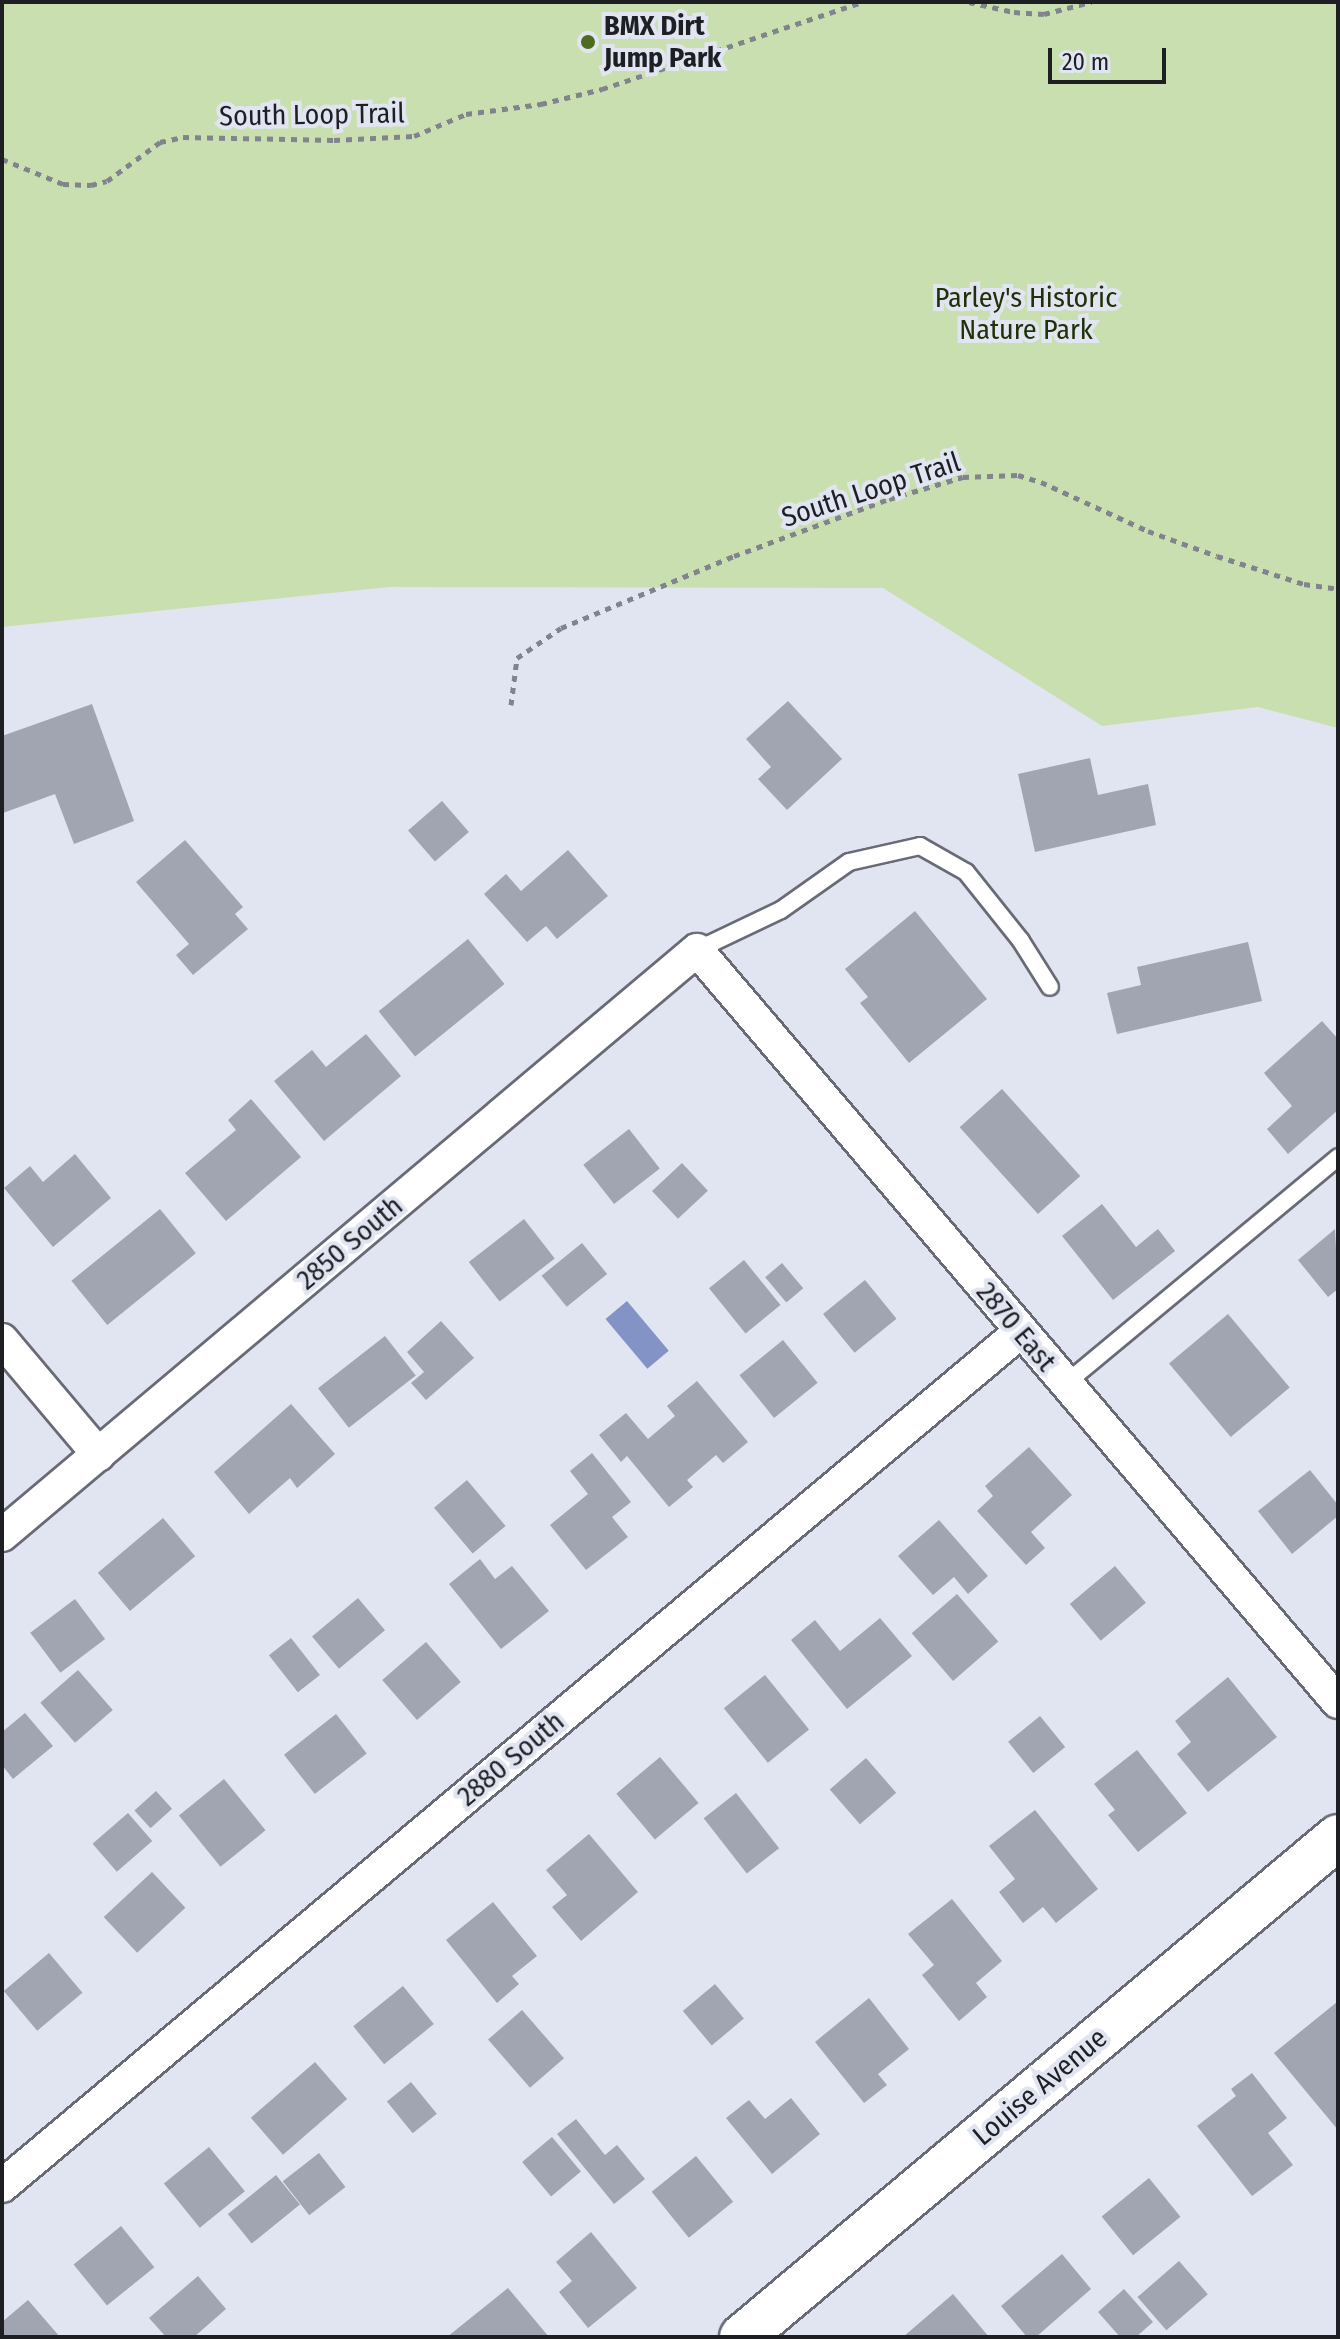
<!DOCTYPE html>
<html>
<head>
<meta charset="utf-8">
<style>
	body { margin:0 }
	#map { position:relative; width:1340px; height:2339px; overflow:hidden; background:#e1e5f2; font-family:"Fira Sans Condensed",sans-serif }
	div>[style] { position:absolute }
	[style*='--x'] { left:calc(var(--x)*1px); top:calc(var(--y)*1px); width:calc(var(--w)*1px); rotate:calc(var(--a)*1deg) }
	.green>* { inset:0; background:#cadfb0 }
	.water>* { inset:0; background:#8393c5; transform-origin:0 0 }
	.building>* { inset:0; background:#a1a5b1; transform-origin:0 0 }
	.path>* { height:5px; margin-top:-2.5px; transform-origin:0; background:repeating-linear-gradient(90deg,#81848c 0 6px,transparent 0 12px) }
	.roads { filter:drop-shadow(2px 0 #686b76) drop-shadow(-2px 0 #686b76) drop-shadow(0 2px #686b76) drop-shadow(0 -2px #686b76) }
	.lane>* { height:16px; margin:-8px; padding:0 8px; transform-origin:8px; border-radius:8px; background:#fff }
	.street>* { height:32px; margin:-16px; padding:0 16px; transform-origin:16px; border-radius:16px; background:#fff }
	.secondary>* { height:44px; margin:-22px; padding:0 22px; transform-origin:22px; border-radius:22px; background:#fff }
	.dots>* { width:22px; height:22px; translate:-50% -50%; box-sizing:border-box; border:4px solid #e1e5f2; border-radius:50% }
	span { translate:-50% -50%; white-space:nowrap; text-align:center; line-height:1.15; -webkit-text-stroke:8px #e1e5f2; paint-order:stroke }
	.poi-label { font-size:28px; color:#1d1f23; font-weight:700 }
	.left { translate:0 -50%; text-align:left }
	.street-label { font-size:28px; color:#1d1f23 }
	.park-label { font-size:28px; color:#213007 }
	.frame { position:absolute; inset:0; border:4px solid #1d1f23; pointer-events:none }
	.scale { position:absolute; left:1048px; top:48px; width:118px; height:36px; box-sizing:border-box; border:4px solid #1d1f23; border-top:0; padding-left:10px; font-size:24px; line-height:28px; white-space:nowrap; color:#1d1f23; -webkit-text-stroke:6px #e1e5f2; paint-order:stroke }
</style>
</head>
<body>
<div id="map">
	<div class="green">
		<div style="clip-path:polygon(2px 2px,1338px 2px,1338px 728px,1258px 707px,1102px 726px,883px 588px,389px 587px,2px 627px)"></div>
	</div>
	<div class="water">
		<div style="left:627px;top:1301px;width:65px;height:28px;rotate:50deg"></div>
	</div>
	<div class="building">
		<div style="clip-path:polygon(788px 701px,842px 759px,787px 810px,758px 779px,771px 767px,746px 739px)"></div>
		<div style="clip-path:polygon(92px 704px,134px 821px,74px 844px,55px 794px,3px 813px,2px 736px)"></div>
		<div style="clip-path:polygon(1090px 758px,1098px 795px,1148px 784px,1156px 825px,1035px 852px,1018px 774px)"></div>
		<div style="left:442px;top:801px;width:41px;height:45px;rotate:49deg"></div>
		<div style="clip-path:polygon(185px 840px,243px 907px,235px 914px,248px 929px,193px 975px,176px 955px,189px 944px,136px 882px)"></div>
		<div style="clip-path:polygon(568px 850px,608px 896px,557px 939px,546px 926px,527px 942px,484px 894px,506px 874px,521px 891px)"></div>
		<div style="clip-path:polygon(915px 911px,987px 999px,909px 1063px,860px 1003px,868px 997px,845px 969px)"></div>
		<div style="left:468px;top:939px;width:58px;height:115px;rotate:51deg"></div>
		<div style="clip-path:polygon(1248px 942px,1262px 1001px,1117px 1034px,1107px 993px,1141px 985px,1137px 967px)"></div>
		<div style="clip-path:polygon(1322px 1021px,1338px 1039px,1338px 1110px,1288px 1154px,1267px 1129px,1292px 1106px,1264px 1073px)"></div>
		<div style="clip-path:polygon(366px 1034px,401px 1076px,324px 1141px,274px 1081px,312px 1050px,326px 1067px)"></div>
		<div style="left:1002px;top:1089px;width:117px;height:57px;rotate:48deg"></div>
		<div style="clip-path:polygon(251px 1099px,301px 1157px,226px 1221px,185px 1173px,236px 1130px,228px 1120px)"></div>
		<div style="left:629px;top:1129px;width:50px;height:58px;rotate:52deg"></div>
		<div style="clip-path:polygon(75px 1154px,111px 1198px,53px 1247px,4px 1188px,30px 1166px,43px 1182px)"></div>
		<div style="left:682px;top:1163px;width:38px;height:41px;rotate:47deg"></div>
		<div style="clip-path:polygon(1102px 1204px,1136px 1247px,1158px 1229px,1175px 1251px,1113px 1300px,1062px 1236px)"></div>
		<div style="left:160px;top:1209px;width:57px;height:114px;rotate:51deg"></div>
		<div style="left:524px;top:1219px;width:50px;height:70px;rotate:52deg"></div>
		<div style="clip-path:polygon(1335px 1229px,1338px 1289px,1328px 1297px,1298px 1260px)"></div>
		<div style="left:582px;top:1243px;width:40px;height:52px;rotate:51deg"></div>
		<div style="left:744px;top:1260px;width:58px;height:45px;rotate:51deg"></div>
		<div style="left:782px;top:1263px;width:33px;height:22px;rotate:50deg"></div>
		<div style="left:865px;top:1280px;width:50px;height:54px;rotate:51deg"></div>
		<div style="left:1228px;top:1314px;width:96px;height:77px;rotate:50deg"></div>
		<div style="clip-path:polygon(441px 1321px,474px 1358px,426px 1400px,411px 1383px,424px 1372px,407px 1352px)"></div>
		<div style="left:385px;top:1336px;width:50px;height:85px;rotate:52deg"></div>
		<div style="left:783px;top:1340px;width:55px;height:56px;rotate:51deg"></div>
		<div style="clip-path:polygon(697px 1381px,748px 1442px,723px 1463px,716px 1455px,687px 1480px,693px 1487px,669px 1507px,627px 1456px,621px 1462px,599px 1435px,626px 1413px,648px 1439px,675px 1416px,667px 1406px)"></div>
		<div style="clip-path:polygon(291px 1404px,335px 1454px,297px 1488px,290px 1478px,249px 1514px,214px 1472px)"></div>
		<div style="clip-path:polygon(1029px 1447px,1072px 1495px,1031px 1532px,1045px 1548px,1026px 1565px,977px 1511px,993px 1496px,985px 1486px)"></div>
		<div style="clip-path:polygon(592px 1453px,631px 1502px,612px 1517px,628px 1537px,586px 1570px,550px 1525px,588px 1494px,570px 1471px)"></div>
		<div style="clip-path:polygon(1310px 1470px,1338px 1505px,1338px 1516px,1292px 1554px,1258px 1511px)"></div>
		<div style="left:467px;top:1480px;width:60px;height:43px;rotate:50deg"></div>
		<div style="left:163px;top:1518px;width:50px;height:85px;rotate:50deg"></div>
		<div style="clip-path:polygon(939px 1520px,988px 1576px,968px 1594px,954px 1577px,933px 1595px,898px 1556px)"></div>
		<div style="clip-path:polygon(480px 1559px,495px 1579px,512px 1566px,549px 1611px,501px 1649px,449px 1584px)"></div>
		<div style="left:1115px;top:1566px;width:48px;height:59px;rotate:50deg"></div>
		<div style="left:957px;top:1594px;width:63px;height:60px;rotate:49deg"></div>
		<div style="left:358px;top:1598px;width:42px;height:60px;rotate:50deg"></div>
		<div style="left:75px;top:1599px;width:50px;height:56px;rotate:53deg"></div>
		<div style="clip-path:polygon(880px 1618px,912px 1656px,847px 1709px,791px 1640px,815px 1620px,840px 1651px)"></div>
		<div style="left:291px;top:1638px;width:47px;height:28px;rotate:52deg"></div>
		<div style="left:426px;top:1642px;width:53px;height:58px;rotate:49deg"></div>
		<div style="left:78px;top:1670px;width:53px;height:50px;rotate:49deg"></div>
		<div style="left:765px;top:1675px;width:70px;height:53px;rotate:51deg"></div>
		<div style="clip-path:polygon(1228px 1677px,1277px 1737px,1208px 1792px,1177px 1754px,1191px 1742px,1175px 1721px)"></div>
		<div style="clip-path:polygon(25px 1713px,53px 1746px,13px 1779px,2px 1765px,2px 1732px)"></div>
		<div style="left:336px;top:1714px;width:50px;height:66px;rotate:52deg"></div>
		<div style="left:1040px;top:1716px;width:40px;height:41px;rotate:51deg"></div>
		<div style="clip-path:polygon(1137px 1750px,1187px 1813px,1138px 1852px,1108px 1815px,1115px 1810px,1094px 1784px)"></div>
		<div style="left:660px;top:1757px;width:60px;height:57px;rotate:50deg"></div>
		<div style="left:866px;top:1758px;width:46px;height:48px;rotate:49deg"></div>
		<div style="left:224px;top:1779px;width:66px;height:58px;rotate:51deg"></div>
		<div style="left:156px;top:1791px;width:24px;height:29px;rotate:48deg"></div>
		<div style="left:736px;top:1793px;width:70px;height:41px;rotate:52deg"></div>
		<div style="clip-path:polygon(1035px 1810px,1098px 1889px,1056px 1923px,1043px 1907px,1023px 1923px,999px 1892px,1015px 1879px,989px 1846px)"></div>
		<div style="left:128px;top:1813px;width:37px;height:47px;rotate:49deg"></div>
		<div style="clip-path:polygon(589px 1834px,638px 1892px,581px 1941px,552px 1907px,567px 1895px,546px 1870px)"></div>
		<div style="left:152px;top:1872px;width:49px;height:66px;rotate:47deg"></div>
		<div style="clip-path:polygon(952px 1899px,1002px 1961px,976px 1983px,987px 1997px,959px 2021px,922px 1975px,934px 1965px,908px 1934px)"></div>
		<div style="clip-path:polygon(493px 1902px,537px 1956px,512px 1976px,519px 1984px,497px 2003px,446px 1940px)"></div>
		<div style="left:49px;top:1953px;width:52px;height:59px;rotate:50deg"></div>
		<div style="left:715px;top:1984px;width:45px;height:42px;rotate:50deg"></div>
		<div style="left:403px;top:1986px;width:49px;height:64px;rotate:51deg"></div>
		<div style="clip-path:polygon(869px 1998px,909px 2049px,878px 2074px,887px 2085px,864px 2103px,815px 2042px)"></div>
		<div style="clip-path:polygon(1337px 2002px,1338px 2003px,1338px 2130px,1274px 2053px)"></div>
		<div style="left:522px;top:2010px;width:64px;height:45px;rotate:49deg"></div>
		<div style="left:315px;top:2062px;width:49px;height:85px;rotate:49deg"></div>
		<div style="clip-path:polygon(1252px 2073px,1287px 2118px,1268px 2133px,1293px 2165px,1252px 2196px,1197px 2126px,1236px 2096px,1231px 2089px)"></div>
		<div style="left:411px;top:2082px;width:41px;height:31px;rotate:51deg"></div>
		<div style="clip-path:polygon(791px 2098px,820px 2134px,772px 2174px,726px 2118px,749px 2100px,765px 2119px)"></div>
		<div style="clip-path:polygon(576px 2119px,605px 2155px,617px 2145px,645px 2179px,614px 2204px,557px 2134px)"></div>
		<div style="left:552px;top:2137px;width:45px;height:39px;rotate:50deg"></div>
		<div style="left:209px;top:2147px;width:57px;height:58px;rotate:51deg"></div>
		<div style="left:319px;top:2153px;width:43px;height:46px;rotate:52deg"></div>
		<div style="left:696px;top:2156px;width:59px;height:57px;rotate:51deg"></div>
		<div style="left:276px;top:2175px;width:38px;height:62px;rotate:51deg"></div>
		<div style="left:1149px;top:2178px;width:50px;height:61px;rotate:51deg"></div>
		<div style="left:121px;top:2226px;width:53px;height:61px;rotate:51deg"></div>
		<div style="clip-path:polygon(591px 2232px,637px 2288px,588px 2328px,559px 2292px,572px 2281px,556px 2262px)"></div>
		<div style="clip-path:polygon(1062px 2254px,1091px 2289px,1036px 2337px,1027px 2337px,1001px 2306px)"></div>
		<div style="left:1179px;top:2261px;width:44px;height:55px;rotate:49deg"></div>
		<div style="clip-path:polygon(198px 2276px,226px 2309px,194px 2337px,166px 2337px,149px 2318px)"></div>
		<div style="clip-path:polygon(508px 2288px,549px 2337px,447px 2337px)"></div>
		<div style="clip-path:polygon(1124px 2289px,1153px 2322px,1136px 2337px,1120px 2337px,1098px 2312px)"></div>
		<div style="clip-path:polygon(953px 2294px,989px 2337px,903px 2337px)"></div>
		<div style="clip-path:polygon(28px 2300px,60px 2337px,2px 2337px,2px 2322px)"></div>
	</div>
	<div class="path">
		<div style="--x:969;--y:2;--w:46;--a:12.5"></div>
		<div style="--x:1014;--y:12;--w:30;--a:4"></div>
		<div style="--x:1044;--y:14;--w:49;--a:-14.3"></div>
		<div style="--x:2;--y:159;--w:66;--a:22.3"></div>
		<div style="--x:63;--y:184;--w:28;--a:2"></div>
		<div style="--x:91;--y:185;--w:16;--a:-14"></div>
		<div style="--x:107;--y:181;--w:66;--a:-36.3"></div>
		<div style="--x:160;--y:142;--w:24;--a:-12"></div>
		<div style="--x:183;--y:137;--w:151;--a:1.1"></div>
		<div style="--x:334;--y:140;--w:80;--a:-2.9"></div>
		<div style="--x:414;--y:136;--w:56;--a:-22.9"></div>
		<div style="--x:466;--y:114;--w:76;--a:-7.6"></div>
		<div style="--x:541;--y:104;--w:63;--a:-13.8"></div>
		<div style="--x:602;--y:89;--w:274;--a:-18.5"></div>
		<div style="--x:511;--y:705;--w:47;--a:-82.7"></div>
		<div style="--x:517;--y:658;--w:53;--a:-34.3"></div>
		<div style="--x:561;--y:628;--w:187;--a:-22.6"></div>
		<div style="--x:734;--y:556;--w:165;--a:-20.2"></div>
		<div style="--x:889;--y:499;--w:77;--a:-16.6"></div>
		<div style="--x:963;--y:477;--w:55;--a:-2.1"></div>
		<div style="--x:1018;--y:475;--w:24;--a:17"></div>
		<div style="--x:1041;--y:482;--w:118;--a:24.6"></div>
		<div style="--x:1148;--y:531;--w:73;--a:19.9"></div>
		<div style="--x:1217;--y:556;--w:91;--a:17.8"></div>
		<div style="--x:1304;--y:584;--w:34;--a:8"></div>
	</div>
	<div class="roads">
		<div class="lane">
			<div style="--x:697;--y:950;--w:93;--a:-25.5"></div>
			<div style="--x:781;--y:910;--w:83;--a:-35.2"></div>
			<div style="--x:849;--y:862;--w:73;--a:-12.7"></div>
			<div style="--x:920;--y:846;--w:53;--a:29.5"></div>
			<div style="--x:966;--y:872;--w:88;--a:51.4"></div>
			<div style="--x:1021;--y:941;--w:54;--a:57.8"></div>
			<div style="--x:1065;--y:1384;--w:355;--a:-39.7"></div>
		</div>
		<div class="street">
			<div style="--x:2;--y:1340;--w:150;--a:49.9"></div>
			<div style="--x:2;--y:1535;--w:908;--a:-40.09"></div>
			<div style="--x:697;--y:950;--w:988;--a:49.56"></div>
			<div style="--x:2;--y:2186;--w:1329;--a:-39.99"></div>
		</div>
		<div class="secondary">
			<div style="--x:742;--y:2337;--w:778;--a:-39.99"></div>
		</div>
	</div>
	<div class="dots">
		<div style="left:588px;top:42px;background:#4f6b1e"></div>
	</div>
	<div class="poi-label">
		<span class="left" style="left:604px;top:42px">BMX Dirt<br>Jump Park</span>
	</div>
	<div class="street-label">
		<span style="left:312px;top:115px;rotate:-1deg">South Loop Trail</span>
		<span style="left:871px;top:490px;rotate:-18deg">South Loop Trail</span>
		<span style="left:350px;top:1243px;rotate:-40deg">2850 South</span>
		<span style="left:1016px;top:1327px;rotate:50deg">2870 East</span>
		<span style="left:511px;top:1759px;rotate:-40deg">2880 South</span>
		<span style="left:1040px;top:2087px;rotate:-40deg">Louise Avenue</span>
	</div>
	<div class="park-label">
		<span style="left:1026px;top:314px">Parley's Historic<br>Nature Park</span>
	</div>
	<div class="frame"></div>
	<div class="scale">20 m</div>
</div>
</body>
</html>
